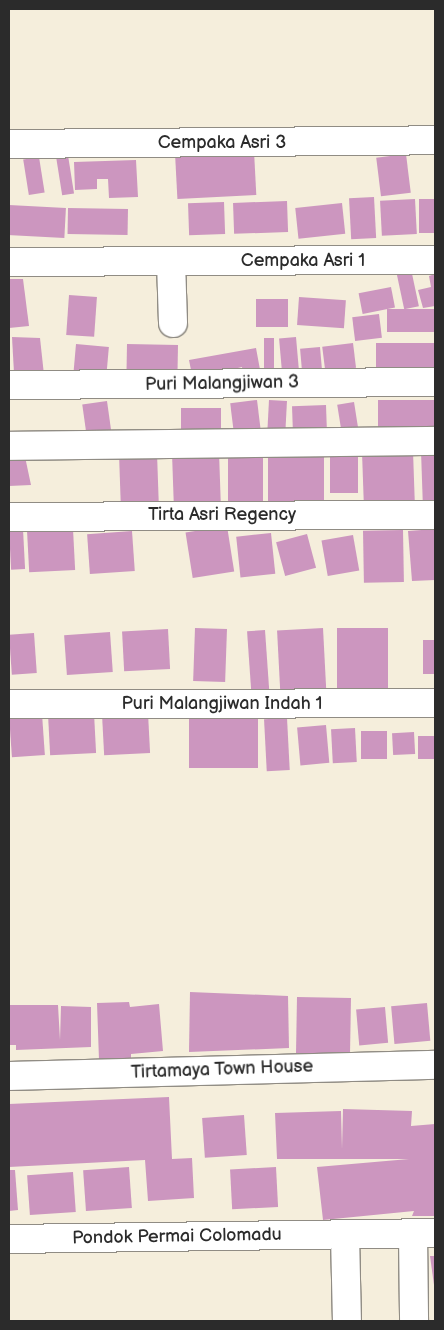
<!DOCTYPE html>
<html>
<head>
<meta charset="utf-8">
<style>
	body { margin:0 }
	#map { position:relative; width:444px; height:1330px; overflow:hidden; background:#f5eedc; font-family:"Balsamiq Sans",sans-serif }
	div>[style] { position:absolute }
	[style*='--x'] { left:calc(var(--x)*1px); top:calc(var(--y)*1px); width:calc(var(--w)*1px); rotate:calc(var(--a)*1deg) }
	.building>* { inset:0; background:#cc96bf; transform-origin:0 0 }
	.roads { filter:drop-shadow(1px 0 #908c84) drop-shadow(-1px 0 #908c84) drop-shadow(0 1px #908c84) drop-shadow(0 -1px #908c84) }
	.minor>* { height:28px; margin:-14px; padding:0 14px; transform-origin:14px; border-radius:14px; background:#fff }
	span { translate:-50% -50%; white-space:nowrap; text-align:center; line-height:1.15; -webkit-text-stroke:4px #fff; paint-order:stroke }
	.street-label { font-size:18px; color:#2b2b2b }
	.frame { position:absolute; inset:0; border:10px solid #2b2b2b; pointer-events:none }
</style>
</head>
<body>
<div id="map">
	<div class="building">
		<div style="left:67px;top:149px;width:45px;height:12px;rotate:81deg"></div>
		<div style="left:254px;top:151px;width:44px;height:79px;rotate:87deg"></div>
		<div style="left:406px;top:154px;width:39px;height:30px;rotate:83deg"></div>
		<div style="left:39px;top:157px;width:36px;height:16px;rotate:81deg"></div>
		<div style="clip-path:polygon(136px 160px,138px 197px,109px 198px,108px 179px,97px 179px,97px 189px,75px 190px,74px 162px)"></div>
		<div style="left:374px;top:197px;width:41px;height:25px;rotate:87deg"></div>
		<div style="left:415px;top:199px;width:35px;height:35px;rotate:87deg"></div>
		<div style="left:435px;top:199px;width:34px;height:16px;rotate:90deg"></div>
		<div style="left:287px;top:201px;width:31px;height:54px;rotate:88deg"></div>
		<div style="left:224px;top:202px;width:32px;height:36px;rotate:88deg"></div>
		<div style="left:342px;top:203px;width:31px;height:47px;rotate:84deg"></div>
		<div style="left:9px;top:205px;width:57px;height:30px;rotate:3deg"></div>
		<div style="left:68px;top:208px;width:60px;height:26px;rotate:1deg"></div>
		<div style="left:411px;top:269px;width:38px;height:15px;rotate:78deg"></div>
		<div style="clip-path:polygon(435px 274px,435px 306px,423px 308px,418px 290px,431px 287px,429px 276px)"></div>
		<div style="clip-path:polygon(9px 279px,23px 279px,29px 326px,9px 328px)"></div>
		<div style="left:391px;top:287px;width:21px;height:33px;rotate:79deg"></div>
		<div style="left:69px;top:295px;width:28px;height:40px;rotate:4deg"></div>
		<div style="left:299px;top:297px;width:47px;height:28px;rotate:4deg"></div>
		<div style="left:256px;top:299px;width:32px;height:28px"></div>
		<div style="left:435px;top:309px;width:23px;height:48px;rotate:90deg"></div>
		<div style="left:379px;top:314px;width:24px;height:27px;rotate:83deg"></div>
		<div style="clip-path:polygon(12px 337px,40px 338px,44px 375px,14px 373px)"></div>
		<div style="left:296px;top:337px;width:33px;height:17px;rotate:85deg"></div>
		<div style="left:264px;top:338px;width:10px;height:30px"></div>
		<div style="left:353px;top:343px;width:25px;height:31px;rotate:83deg"></div>
		<div style="left:435px;top:343px;width:30px;height:59px;rotate:90deg"></div>
		<div style="left:76px;top:344px;width:33px;height:26px;rotate:5deg"></div>
		<div style="left:127px;top:344px;width:51px;height:30px;rotate:1deg"></div>
		<div style="left:320px;top:347px;width:22px;height:20px;rotate:85deg"></div>
		<div style="clip-path:polygon(256px 348px,261px 375px,243px 378px,242px 367px,197px 378px,196px 369px,191px 370px,189px 360px)"></div>
		<div style="left:257px;top:400px;width:35px;height:27px;rotate:83deg"></div>
		<div style="left:269px;top:400px;width:18px;height:30px;rotate:3deg"></div>
		<div style="left:435px;top:400px;width:33px;height:57px;rotate:90deg"></div>
		<div style="left:107px;top:401px;width:37px;height:25px;rotate:82deg"></div>
		<div style="left:354px;top:402px;width:26px;height:17px;rotate:81deg"></div>
		<div style="left:326px;top:405px;width:23px;height:34px;rotate:88deg"></div>
		<div style="left:181px;top:408px;width:40px;height:21px"></div>
		<div style="left:228px;top:450px;width:35px;height:55px"></div>
		<div style="left:330px;top:450px;width:28px;height:43px"></div>
		<div style="left:413px;top:451px;width:55px;height:51px;rotate:88deg"></div>
		<div style="clip-path:polygon(421px 451px,435px 451px,435px 509px,423px 509px)"></div>
		<div style="clip-path:polygon(24px 452px,31px 485px,9px 486px,9px 454px)"></div>
		<div style="left:219px;top:452px;width:51px;height:47px;rotate:88deg"></div>
		<div style="left:268px;top:452px;width:56px;height:52px"></div>
		<div style="left:157px;top:453px;width:52px;height:38px;rotate:88deg"></div>
		<div style="left:227px;top:526px;width:46px;height:42px;rotate:81deg"></div>
		<div style="left:23px;top:529px;width:40px;height:14px;rotate:87deg"></div>
		<div style="left:73px;top:529px;width:41px;height:46px;rotate:87deg"></div>
		<div style="clip-path:polygon(435px 529px,435px 580px,412px 581px,408px 531px)"></div>
		<div style="left:403px;top:530px;width:52px;height:40px;rotate:89deg"></div>
		<div style="left:132px;top:531px;width:40px;height:45px;rotate:86deg"></div>
		<div style="left:271px;top:533px;width:41px;height:35px;rotate:84deg"></div>
		<div style="left:307px;top:534px;width:35px;height:32px;rotate:75deg"></div>
		<div style="left:353px;top:535px;width:36px;height:32px;rotate:80deg"></div>
		<div style="left:195px;top:628px;width:32px;height:53px;rotate:2deg"></div>
		<div style="left:323px;top:628px;width:65px;height:46px;rotate:87deg"></div>
		<div style="left:337px;top:628px;width:51px;height:63px"></div>
		<div style="left:168px;top:629px;width:40px;height:46px;rotate:87deg"></div>
		<div style="left:265px;top:630px;width:62px;height:18px;rotate:86deg"></div>
		<div style="left:110px;top:632px;width:40px;height:46px;rotate:86deg"></div>
		<div style="left:34px;top:633px;width:40px;height:25px;rotate:86deg"></div>
		<div style="left:435px;top:640px;width:34px;height:12px;rotate:90deg"></div>
		<div style="left:94px;top:713px;width:40px;height:46px;rotate:87deg"></div>
		<div style="left:148px;top:713px;width:40px;height:46px;rotate:87deg"></div>
		<div style="left:42px;top:714px;width:41px;height:33px;rotate:86deg"></div>
		<div style="left:189px;top:718px;width:69px;height:50px"></div>
		<div style="left:287px;top:718px;width:52px;height:23px;rotate:87deg"></div>
		<div style="left:326px;top:725px;width:38px;height:29px;rotate:85deg"></div>
		<div style="left:355px;top:728px;width:34px;height:24px;rotate:87deg"></div>
		<div style="left:361px;top:731px;width:26px;height:28px"></div>
		<div style="left:414px;top:732px;width:22px;height:22px;rotate:87deg"></div>
		<div style="left:435px;top:736px;width:23px;height:17px;rotate:90deg"></div>
		<div style="clip-path:polygon(190px 992px,288px 996px,289px 1048px,189px 1052px)"></div>
		<div style="left:297px;top:997px;width:54px;height:56px;rotate:1deg"></div>
		<div style="clip-path:polygon(129px 1002px,130px 1007px,159px 1004px,163px 1051px,131px 1054px,131px 1059px,99px 1060px,97px 1003px)"></div>
		<div style="left:427px;top:1003px;width:38px;height:36px;rotate:85deg"></div>
		<div style="clip-path:polygon(9px 1005px,58px 1005px,60px 1040px,61px 1006px,91px 1007px,91px 1047px,16px 1050px,16px 1045px,9px 1045px)"></div>
		<div style="left:385px;top:1007px;width:36px;height:29px;rotate:85deg"></div>
		<div style="clip-path:polygon(169px 1097px,172px 1159px,192px 1158px,194px 1198px,148px 1201px,145px 1160px,9px 1167px,9px 1104px)"></div>
		<div style="clip-path:polygon(343px 1109px,412px 1111px,411px 1126px,435px 1124px,435px 1216px,412px 1216px,414px 1211px,323px 1220px,317px 1167px,409px 1159px,277px 1159px,275px 1113px,341px 1111px,342px 1149px)"></div>
		<div style="left:244px;top:1115px;width:40px;height:42px;rotate:86deg"></div>
		<div style="left:129px;top:1167px;width:41px;height:46px;rotate:86deg"></div>
		<div style="left:276px;top:1167px;width:40px;height:46px;rotate:87deg"></div>
		<div style="clip-path:polygon(9px 1170px,15px 1170px,18px 1210px,9px 1211px)"></div>
		<div style="left:73px;top:1172px;width:40px;height:46px;rotate:86deg"></div>
		<div style="clip-path:polygon(430px 1256px,435px 1256px,435px 1285px,434px 1285px)"></div>
	</div>
	<div class="roads">
		<div class="minor">
			<div style="--x:9;--y:144;--w:426;--a:-0.5"></div>
			<div style="--x:9;--y:262;--w:426;--a:-0.3"></div>
			<div style="--x:171;--y:262;--w:61;--a:88.1"></div>
			<div style="--x:9;--y:385;--w:426;--a:-0.4"></div>
			<div style="--x:9;--y:446;--w:426;--a:-0.7"></div>
			<div style="--x:9;--y:517;--w:426;--a:-0.3"></div>
			<div style="--x:9;--y:704;--w:426;--a:-0.1"></div>
			<div style="--x:9;--y:1076;--w:426;--a:-1.5"></div>
			<div style="--x:413;--y:1234;--w:87;--a:89.3"></div>
			<div style="--x:345;--y:1235;--w:86;--a:88.7"></div>
			<div style="--x:9;--y:1239;--w:426;--a:-0.8"></div>
		</div>
	</div>
	<div class="street-label">
		<span style="left:222px;top:143px">Cempaka Asri 3</span>
		<span style="left:303px;top:261px">Cempaka Asri 1</span>
		<span style="left:222px;top:384px;rotate:-1deg">Puri Malangjiwan 3</span>
		<span style="left:222px;top:515px">Tirta Asri Regency</span>
		<span style="left:222px;top:704px">Puri Malangjiwan Indah 1</span>
		<span style="left:222px;top:1070px;rotate:-2deg">Tirtamaya Town House</span>
		<span style="left:177px;top:1237px;rotate:-1deg">Pondok Permai Colomadu</span>
	</div>
	<div class="frame"></div>
</div>
</body>
</html>
